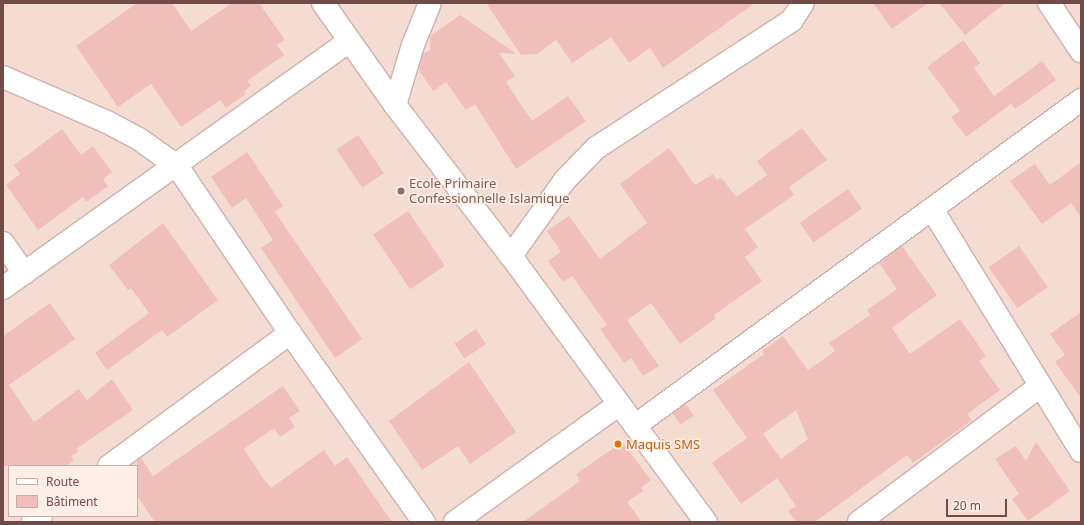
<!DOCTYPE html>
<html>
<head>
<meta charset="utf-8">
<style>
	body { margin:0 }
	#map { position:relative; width:1084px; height:525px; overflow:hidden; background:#fbeae1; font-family:"Noto Sans",sans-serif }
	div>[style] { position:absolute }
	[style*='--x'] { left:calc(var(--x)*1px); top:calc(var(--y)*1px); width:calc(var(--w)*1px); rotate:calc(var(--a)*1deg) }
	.residential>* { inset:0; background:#f5dcd3 }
	.building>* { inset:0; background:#f0bfba; transform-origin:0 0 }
	.roads { filter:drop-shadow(1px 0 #ceb1ab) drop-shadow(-1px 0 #ceb1ab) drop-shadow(0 1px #ceb1ab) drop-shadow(0 -1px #ceb1ab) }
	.minor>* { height:22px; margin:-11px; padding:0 11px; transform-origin:11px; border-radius:11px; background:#fff }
	.tertiary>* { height:22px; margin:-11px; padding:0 11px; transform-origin:11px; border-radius:11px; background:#fff }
	.dots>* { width:11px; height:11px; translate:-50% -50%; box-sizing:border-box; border:2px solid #ffeee7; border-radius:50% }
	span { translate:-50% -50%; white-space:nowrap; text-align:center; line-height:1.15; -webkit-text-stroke:3px #ffeee7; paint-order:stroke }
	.education-label { font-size:13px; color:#785e54 }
	.left { translate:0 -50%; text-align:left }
	.food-label { font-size:13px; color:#c56008 }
	.frame { position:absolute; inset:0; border:4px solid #724b49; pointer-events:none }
	.legend { position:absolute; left:8px; top:465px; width:130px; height:52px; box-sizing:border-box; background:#ffeee7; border:1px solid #c7ada8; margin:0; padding:5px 7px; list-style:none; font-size:12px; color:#724b49 }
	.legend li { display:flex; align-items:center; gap:8px; height:20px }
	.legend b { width:20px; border:1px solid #c7ada8 }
	.scale { position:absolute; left:946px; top:499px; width:61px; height:18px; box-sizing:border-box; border:2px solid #724b49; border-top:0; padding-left:5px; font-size:12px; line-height:14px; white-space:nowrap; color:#724b49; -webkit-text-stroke:3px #ffeee7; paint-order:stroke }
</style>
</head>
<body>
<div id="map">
	<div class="residential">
		<div style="clip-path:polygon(evenodd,3px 3px,1081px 3px,1081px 522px,3px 522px,3px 3px,9px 466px,137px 466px,137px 516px,9px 516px,9px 466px)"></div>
	</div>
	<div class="building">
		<div style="clip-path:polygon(137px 3px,172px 3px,191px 31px,232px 3px,259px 3px,285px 40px,277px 45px,284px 55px,247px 81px,251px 85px,244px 92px,246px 94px,226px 108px,220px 100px,181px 127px,151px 84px,118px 107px,76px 46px)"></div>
		<div style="clip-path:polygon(486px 3px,755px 3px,663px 68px,650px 48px,629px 63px,611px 37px,572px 63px,556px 40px,537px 54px,521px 55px)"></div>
		<div style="clip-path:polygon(873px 3px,928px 3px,892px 29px)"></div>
		<div style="clip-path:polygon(939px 3px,1005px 3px,965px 35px)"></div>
		<div style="clip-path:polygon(460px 15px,517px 54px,499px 53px,515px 76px,506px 82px,532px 121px,568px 96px,586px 121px,516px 169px,475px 104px,466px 110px,446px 82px,433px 91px,419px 70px,423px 54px,430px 50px,430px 36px)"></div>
		<div style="clip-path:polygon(963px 40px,980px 63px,974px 68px,994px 96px,1042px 61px,1056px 80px,1015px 109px,1011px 104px,966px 137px,951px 117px,960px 111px,927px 67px)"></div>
		<div style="clip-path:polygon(802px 128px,827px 160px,789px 187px,794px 195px,745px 229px,758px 247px,745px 257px,762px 281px,714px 315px,716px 318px,680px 344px,651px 303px,627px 320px,659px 366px,643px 376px,631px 358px,624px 363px,600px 329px,607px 325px,572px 276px,563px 282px,548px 261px,561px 252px,547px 231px,569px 216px,600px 259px,647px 223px,620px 184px,669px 148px,695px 185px,713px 174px,717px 180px,721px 177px,736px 197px,767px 175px,757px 161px)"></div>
		<div style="clip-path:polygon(62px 129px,81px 155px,93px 146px,112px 172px,103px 179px,108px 186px,86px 202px,83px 197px,38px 230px,6px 185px,20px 174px,14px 165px)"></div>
		<div style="left:358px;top:135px;width:46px;height:26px;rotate:56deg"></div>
		<div style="clip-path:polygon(247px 152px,283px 206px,275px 212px,362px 339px,335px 358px,261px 248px,273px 240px,246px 198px,232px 208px,211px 177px)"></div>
		<div style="clip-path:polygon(1081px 162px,1081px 217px,1071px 203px,1042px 224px,1010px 181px,1035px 164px,1050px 185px)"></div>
		<div style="left:848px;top:189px;width:24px;height:59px;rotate:55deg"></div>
		<div style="left:408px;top:211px;width:66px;height:42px;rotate:56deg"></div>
		<div style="clip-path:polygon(163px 223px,218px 300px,167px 337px,162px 330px,107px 370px,95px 353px,149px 313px,131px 288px,128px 290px,109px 265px)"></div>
		<div style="clip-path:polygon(evenodd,902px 246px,937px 295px,892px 328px,910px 354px,960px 319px,986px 356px,979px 361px,1000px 390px,967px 414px,972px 420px,913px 463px,907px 455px,815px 522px,796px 522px,788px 511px,796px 506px,777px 478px,741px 504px,712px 463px,747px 438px,713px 390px,764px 354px,762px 351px,783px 336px,808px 370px,835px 351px,829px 343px,870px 315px,867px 310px,897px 289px,879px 263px,902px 246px,796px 410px,808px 439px,781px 459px,763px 434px,796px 410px)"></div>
		<div style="left:1019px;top:246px;width:50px;height:37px;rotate:55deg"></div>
		<div style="clip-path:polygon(50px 303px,75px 339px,9px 385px,34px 422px,79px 389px,87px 400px,112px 379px,133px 410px,76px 449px,78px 452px,71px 456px,74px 460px,66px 466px,3px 466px,3px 336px)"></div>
		<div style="clip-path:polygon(1081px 312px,1081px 398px,1055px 362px,1065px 355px,1050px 334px)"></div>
		<div style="left:476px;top:329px;width:18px;height:26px;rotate:56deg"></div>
		<div style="clip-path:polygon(469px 362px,516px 432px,470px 464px,458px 446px,422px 470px,389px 421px)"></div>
		<div style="clip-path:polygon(283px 386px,300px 411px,289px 418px,295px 427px,280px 437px,274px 428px,244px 449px,263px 478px,271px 488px,324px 450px,335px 466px,347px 457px,392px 522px,155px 522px,137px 496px,137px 461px,141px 458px,153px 476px)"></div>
		<div style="left:686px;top:404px;width:14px;height:16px;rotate:56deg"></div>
		<div style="clip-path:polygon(622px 442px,651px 480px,641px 488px,643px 491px,627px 502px,642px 522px,523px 522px,580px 481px,576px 474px)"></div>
		<div style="clip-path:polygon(1036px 442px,1070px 491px,1028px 521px,1012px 499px,1019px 494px,995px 459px,1016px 446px,1026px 461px)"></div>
	</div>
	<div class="roads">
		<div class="minor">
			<div style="--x:1049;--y:3;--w:58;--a:56.3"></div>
			<div style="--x:3;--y:77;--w:113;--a:23.4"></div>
			<div style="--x:107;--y:122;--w:36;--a:28"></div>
			<div style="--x:139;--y:139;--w:47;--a:35.4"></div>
			<div style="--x:177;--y:166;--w:202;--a:55.9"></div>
			<div style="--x:290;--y:333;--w:232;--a:54.7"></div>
			<div style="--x:395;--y:105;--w:63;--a:-73.3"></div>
			<div style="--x:413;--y:45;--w:45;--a:-68"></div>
			<div style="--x:932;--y:209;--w:284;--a:58.4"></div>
			<div style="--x:3;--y:243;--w:37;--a:55"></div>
			<div style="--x:511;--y:256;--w:93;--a:-54.6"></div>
			<div style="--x:565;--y:180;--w:45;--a:-45.9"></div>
			<div style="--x:596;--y:148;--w:234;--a:-33.1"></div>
			<div style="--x:792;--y:20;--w:20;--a:-57"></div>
			<div style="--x:3;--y:288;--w:425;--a:-35.5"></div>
			<div style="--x:636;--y:425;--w:551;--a:-36.14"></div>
			<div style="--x:109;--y:466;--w:225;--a:-36.3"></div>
			<div style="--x:33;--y:522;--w:10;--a:-37"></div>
			<div style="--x:455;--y:522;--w:202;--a:-35.7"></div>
			<div style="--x:859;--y:522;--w:226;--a:-36.9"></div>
		</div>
		<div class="tertiary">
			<div style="--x:323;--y:3;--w:125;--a:54.8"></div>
			<div style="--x:395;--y:105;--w:190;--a:52.5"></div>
			<div style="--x:511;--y:256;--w:330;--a:53.8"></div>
		</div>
	</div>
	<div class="dots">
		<div style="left:401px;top:191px;background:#8d6e63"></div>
		<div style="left:618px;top:444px;background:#e8710a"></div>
	</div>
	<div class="education-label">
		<span class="left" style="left:409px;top:191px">Ecole Primaire<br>Confessionnelle Islamique</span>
	</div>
	<div class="food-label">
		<span class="left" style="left:626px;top:444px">Maquis SMS</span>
	</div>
	<div class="frame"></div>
	<ul class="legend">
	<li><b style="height:5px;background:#fff"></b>Route</li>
	<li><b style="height:11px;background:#f0bfba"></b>Bâtiment</li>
	</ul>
	<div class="scale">20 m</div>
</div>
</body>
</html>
